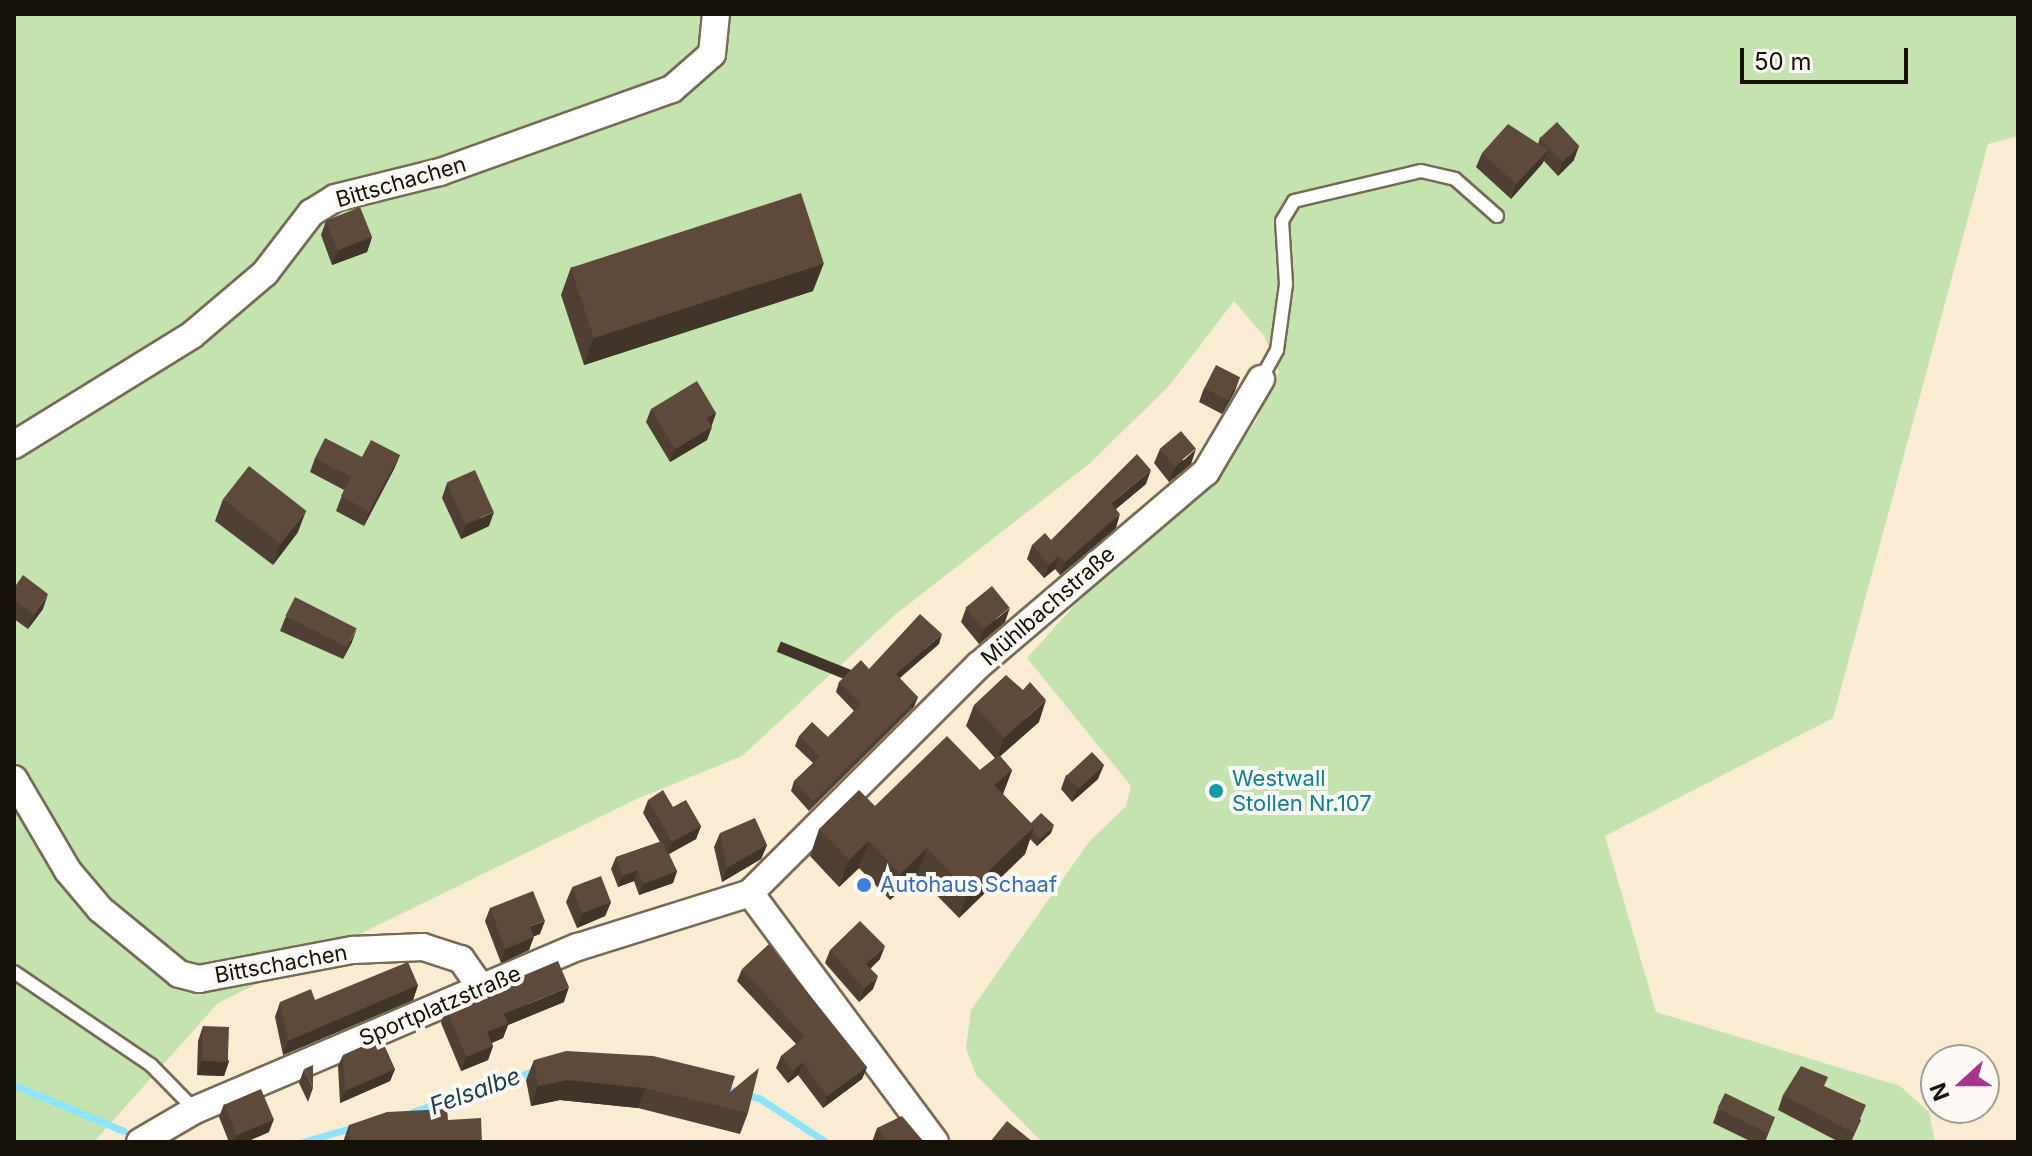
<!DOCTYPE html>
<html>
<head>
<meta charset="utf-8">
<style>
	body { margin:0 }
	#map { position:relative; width:2032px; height:1156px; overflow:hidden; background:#f9ecd3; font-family:Inter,sans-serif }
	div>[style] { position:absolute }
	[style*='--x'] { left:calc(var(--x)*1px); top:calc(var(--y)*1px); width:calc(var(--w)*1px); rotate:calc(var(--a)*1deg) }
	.green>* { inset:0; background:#c5e3af }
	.stream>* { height:7px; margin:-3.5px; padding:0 3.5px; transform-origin:3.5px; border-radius:3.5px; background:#8ce5fd }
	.roads { filter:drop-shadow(2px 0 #766b55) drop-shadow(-2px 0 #766b55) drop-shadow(0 2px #766b55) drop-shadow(0 -2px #766b55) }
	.lane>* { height:12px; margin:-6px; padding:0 6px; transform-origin:6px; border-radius:6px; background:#fff }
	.street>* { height:26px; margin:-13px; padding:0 13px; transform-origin:13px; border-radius:13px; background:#fff }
	.wall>* { inset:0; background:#504033 }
	.shaded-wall>* { inset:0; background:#413429; transform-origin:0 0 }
	.building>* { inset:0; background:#5d4a3b; transform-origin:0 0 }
	.dots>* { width:22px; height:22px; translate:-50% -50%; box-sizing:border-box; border:4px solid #fdfaf5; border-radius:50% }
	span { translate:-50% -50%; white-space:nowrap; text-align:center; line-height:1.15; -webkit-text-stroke:8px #fdfaf5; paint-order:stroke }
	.street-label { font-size:22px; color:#161209 }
	.culture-label { font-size:22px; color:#0d838f }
	.left { translate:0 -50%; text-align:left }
	.shop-label { font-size:22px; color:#366cbe }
	.water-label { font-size:24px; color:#1a424d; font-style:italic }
	.frame { position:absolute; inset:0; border:16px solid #161209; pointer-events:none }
	.north { position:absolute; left:1920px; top:1044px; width:80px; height:80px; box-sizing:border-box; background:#fdfaf5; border:2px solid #a19d97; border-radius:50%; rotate:249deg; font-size:22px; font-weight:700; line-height:32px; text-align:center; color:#161209 }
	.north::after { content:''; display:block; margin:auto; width:28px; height:36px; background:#a8348d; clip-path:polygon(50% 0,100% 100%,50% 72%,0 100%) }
	.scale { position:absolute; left:1740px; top:48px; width:168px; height:36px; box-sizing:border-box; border:4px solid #161209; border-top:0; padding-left:10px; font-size:24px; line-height:28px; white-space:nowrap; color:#161209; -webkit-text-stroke:6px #fdfaf5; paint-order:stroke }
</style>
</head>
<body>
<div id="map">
	<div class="green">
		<div style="clip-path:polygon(14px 14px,2018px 14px,2018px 136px,1988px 144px,1833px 718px,1605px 836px,1656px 1012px,1900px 1086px,1929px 1112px,1935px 1142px,1042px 1142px,976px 1075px,966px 1048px,971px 1010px,1089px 842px,1126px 806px,1131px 786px,1027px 658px,1092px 586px,1220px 472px,1256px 421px,1279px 372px,1264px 336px,1234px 301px,1169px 386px,1089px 464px,896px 614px,742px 756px,639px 798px,218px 1003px,94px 1142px,14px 1142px)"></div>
	</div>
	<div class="stream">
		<div style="--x:14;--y:1085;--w:119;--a:22.7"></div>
		<div style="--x:722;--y:1087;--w:39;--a:17"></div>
		<div style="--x:759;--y:1098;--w:80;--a:33.3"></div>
		<div style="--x:412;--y:1112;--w:131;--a:-18.7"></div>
		<div style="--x:302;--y:1142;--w:58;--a:-15.9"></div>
	</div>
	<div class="roads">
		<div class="lane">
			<div style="--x:1261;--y:379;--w:33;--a:-61"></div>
			<div style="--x:1277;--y:350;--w:67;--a:-82.2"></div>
			<div style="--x:1286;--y:284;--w:63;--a:-93.6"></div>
			<div style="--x:1282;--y:221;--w:23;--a:-59"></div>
			<div style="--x:1294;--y:201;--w:130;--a:-13.3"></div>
			<div style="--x:1421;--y:171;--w:35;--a:13"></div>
			<div style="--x:1455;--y:179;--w:56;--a:41.4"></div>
			<div style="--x:14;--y:972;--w:166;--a:34.2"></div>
			<div style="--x:151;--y:1065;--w:63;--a:45.6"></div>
		</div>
		<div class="street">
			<div style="--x:14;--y:445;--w:209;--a:-31.7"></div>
			<div style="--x:192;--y:335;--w:96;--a:-40.3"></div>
			<div style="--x:265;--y:273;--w:76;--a:-52.5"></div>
			<div style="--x:311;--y:213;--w:28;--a:-32"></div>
			<div style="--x:335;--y:198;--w:108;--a:-13.9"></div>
			<div style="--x:440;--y:172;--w:246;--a:-19.7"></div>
			<div style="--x:672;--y:89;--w:53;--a:-41.2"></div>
			<div style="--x:712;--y:54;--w:40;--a:-84.3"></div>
			<div style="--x:14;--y:779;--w:107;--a:59.6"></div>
			<div style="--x:68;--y:871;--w:50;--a:49.9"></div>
			<div style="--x:100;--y:909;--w:102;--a:39.4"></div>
			<div style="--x:179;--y:974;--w:21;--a:14"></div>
			<div style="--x:199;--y:979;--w:157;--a:-10.7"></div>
			<div style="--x:353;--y:950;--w:70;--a:-2.5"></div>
			<div style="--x:423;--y:947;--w:40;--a:18"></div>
			<div style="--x:461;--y:959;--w:35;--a:55"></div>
			<div style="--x:750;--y:893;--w:310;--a:53.4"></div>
			<div style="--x:140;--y:1142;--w:64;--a:-30.2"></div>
			<div style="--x:195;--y:1110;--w:416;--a:-23.1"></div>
			<div style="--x:578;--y:947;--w:180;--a:-17.4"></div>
			<div style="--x:750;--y:893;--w:323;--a:-44.9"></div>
			<div style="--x:979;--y:665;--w:298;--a:-40.4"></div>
			<div style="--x:1206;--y:472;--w:108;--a:-59.4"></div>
		</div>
	</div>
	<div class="wall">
		<div style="clip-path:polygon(1540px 137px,1574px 160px,1558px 176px,1544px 161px,1542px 164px,1511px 199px,1476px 167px,1482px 153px,1538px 144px)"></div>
		<div style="clip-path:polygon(326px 221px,372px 237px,367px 252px,332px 265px,321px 235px)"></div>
		<div style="clip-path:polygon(571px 267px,813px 291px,584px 365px,561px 295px)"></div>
		<div style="clip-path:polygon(1204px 388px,1235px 391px,1222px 414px,1199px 402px)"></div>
		<div style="clip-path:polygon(651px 409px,716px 413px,707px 440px,670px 462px,646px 422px)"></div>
		<div style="clip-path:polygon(1160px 449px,1191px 464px,1169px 482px,1154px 463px)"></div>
		<div style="clip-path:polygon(400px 455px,394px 469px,364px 526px,336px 511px,344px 490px,310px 472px,315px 458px,362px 457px)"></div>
		<div style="clip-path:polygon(447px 483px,489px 526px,461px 539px,442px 498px)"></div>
		<div style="clip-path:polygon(1146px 484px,1116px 509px,1116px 528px,1060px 575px,1055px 569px,1044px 578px,1027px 559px,1032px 545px,1051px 540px)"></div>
		<div style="clip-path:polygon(223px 499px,298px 532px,273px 565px,215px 521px)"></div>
		<div style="clip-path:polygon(14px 588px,43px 609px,28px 629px,14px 619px)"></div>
		<div style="clip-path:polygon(966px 608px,1005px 622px,979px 644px,961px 622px)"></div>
		<div style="clip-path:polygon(286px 616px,352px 642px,343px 659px,280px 631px)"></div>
		<div style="clip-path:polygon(939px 644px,900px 678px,914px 707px,809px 811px,791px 791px,794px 781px,813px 763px,795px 746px,799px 736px,828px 737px,854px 711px,836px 692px,839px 682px,869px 669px)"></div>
		<div style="clip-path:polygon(974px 705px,1039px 722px,1000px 756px,1012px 770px,1003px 794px,1031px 823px,1051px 833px,1037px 846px,1030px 839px,1025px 854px,959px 918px,917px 875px,890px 900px,859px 868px,839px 887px,810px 856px,819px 829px,875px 806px,980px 770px,995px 758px,966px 726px)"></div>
		<div style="clip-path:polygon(1066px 775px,1098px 779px,1072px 802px,1061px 789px)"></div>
		<div style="clip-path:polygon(648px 800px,673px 807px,701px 826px,696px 839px,669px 854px,677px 871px,673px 883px,639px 895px,634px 881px,618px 887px,611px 869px,616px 857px,660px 842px,643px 813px)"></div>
		<div style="clip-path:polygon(720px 833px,767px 845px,761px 859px,722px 882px,714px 847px)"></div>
		<div style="clip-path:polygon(572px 888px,611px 902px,605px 916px,577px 928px,566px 902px)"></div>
		<div style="clip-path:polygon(490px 908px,540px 934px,533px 936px,529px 950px,501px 963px,485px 921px)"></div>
		<div style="clip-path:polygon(830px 950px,880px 959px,871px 968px,873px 989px,859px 1002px,825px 963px)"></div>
		<div style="clip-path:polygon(742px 969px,867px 1067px,862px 1079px,823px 1108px,798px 1075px,788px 1083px,776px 1068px,781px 1056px,796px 1044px,737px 981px)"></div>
		<div style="clip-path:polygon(418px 985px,413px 1000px,283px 1055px,275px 1017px,280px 1002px,315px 1000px)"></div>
		<div style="clip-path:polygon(564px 1002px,508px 1025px,503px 1038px,492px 1043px,493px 1046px,488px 1060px,461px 1071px,441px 1023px,446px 1008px)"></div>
		<div style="clip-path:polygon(203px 1026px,229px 1061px,224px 1076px,197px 1075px,198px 1041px)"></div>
		<div style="clip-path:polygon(343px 1055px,395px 1069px,390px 1081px,340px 1103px,338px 1066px)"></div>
		<div style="clip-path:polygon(534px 1060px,730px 1092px,748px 1113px,740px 1134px,638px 1108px,560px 1100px,531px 1106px,526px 1080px)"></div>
		<div style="clip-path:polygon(304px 1069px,313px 1088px,308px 1102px,299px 1083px)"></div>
		<div style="clip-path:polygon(1824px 1086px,1861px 1120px,1851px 1142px,1839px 1142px,1778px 1110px,1783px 1095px)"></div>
		<div style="clip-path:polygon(224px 1104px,269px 1132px,246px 1142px,229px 1142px,219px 1117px)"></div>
		<div style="clip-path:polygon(1718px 1109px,1775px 1117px,1765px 1142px,1752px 1142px,1713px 1123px)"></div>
		<div style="clip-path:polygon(448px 1120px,482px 1142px,343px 1142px,349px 1125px)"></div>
		<div style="clip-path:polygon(877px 1128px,924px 1142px,872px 1142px)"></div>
	</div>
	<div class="shaded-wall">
		<div style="clip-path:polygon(1579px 146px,1574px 160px,1558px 176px,1563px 161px)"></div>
		<div style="clip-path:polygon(1548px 150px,1542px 164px,1511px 199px,1516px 184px)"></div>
		<div style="clip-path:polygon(372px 237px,367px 252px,332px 265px,338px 250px)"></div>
		<div style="clip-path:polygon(824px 263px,813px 291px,584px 365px,594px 337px)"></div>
		<div style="clip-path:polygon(1240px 377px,1235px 391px,1222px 414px,1227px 400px)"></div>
		<div style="clip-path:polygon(716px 413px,711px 426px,707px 418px)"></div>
		<div style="clip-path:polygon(712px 427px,707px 440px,670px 462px,675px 449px)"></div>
		<div style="clip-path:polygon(1196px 449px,1191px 464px,1169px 482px,1175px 468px)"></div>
		<div style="clip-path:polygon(400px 455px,394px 469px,364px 526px,369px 512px)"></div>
		<div style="clip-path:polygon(1151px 470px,1146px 484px,1106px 517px,1111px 503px)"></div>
		<div style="clip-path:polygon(306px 511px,298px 532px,273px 565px,280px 544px)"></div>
		<div style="clip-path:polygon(494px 512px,489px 526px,461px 539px,466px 525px)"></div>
		<div style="clip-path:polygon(1120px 514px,1116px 528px,1060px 575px,1065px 562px)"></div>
		<div style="clip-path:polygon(1059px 556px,1055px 569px,1044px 578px,1049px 565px)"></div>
		<div style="clip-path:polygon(48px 594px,43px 609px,28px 629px,34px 615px)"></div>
		<div style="clip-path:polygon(1010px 608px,1005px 622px,979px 644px,984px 629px)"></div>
		<div style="clip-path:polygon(357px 628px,352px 642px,343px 659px,348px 645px)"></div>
		<div style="clip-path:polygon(942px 634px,939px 644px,892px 684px,896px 674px)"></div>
		<div style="left:918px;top:697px;width:11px;height:148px;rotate:112deg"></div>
		<div style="clip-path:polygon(1046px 700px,1039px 722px,996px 760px,1004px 738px)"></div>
		<div style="clip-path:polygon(1104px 765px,1098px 779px,1072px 802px,1078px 788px)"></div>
		<div style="clip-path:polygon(1012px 770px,1002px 796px,994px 785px)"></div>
		<div style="clip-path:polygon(1054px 825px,1051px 833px,1037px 846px,1040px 839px)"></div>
		<div style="clip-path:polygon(701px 826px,696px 839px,667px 855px,672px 842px)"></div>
		<div style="clip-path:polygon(1034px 827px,1025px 854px,959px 918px,968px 891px)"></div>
		<div style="clip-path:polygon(869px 841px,859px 868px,839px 887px,849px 860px)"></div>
		<div style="clip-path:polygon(767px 845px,761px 859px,722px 882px,727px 868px)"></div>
		<div style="clip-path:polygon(927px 848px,917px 875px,890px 900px,900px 874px)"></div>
		<div style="clip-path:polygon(638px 870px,634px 881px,618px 887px,622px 876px)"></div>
		<div style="clip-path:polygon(677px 871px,673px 883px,639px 895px,643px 884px)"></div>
		<div style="clip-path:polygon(611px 902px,605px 916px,577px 928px,582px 913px)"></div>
		<div style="clip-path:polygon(545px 921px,540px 934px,525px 940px,530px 926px)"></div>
		<div style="clip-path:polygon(534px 937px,529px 950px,501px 963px,505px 949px)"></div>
		<div style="clip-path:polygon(885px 946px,880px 959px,861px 977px,866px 964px)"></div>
		<div style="clip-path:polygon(878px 976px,873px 989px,859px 1002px,864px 989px)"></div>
		<div style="clip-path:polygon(418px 985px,413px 1000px,283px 1055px,288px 1041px)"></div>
		<div style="clip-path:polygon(569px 987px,564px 1002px,508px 1025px,503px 1038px,482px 1047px,487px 1032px,504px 1014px)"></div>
		<div style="clip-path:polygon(493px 1046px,488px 1060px,461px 1071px,466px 1057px)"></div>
		<div style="clip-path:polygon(202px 1061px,229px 1061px,224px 1076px,197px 1075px)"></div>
		<div style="clip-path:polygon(803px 1062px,798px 1075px,788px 1083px,793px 1071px)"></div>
		<div style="clip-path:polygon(867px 1067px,862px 1079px,823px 1108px,827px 1096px)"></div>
		<div style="clip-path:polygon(395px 1069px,390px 1081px,340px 1103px,345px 1091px)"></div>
		<div style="clip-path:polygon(567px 1080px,645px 1088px,638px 1108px,560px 1100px,531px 1106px,538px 1086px)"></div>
		<div style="clip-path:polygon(274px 1119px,269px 1132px,246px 1142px,234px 1142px,236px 1135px)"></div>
	</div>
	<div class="building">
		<div style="left:1557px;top:122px;width:33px;height:23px;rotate:47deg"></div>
		<div style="clip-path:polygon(1508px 124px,1548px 150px,1516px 184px,1482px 153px)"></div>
		<div style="left:801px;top:193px;width:74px;height:242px;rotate:72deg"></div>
		<div style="left:360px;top:207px;width:32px;height:37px;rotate:68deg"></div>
		<div style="left:1216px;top:365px;width:27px;height:26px;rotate:27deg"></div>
		<div style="clip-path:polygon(697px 381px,716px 413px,707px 418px,712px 427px,675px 449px,651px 409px)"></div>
		<div style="left:1181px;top:431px;width:23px;height:28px;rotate:50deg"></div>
		<div style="clip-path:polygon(325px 438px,362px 457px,371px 440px,400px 455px,369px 512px,341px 496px,351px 477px,315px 458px)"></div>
		<div style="clip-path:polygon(1137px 454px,1151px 470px,1111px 503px,1120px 514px,1065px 562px,1059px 556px,1049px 565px,1032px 545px,1045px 533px,1051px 540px)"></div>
		<div style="left:249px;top:466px;width:73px;height:42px;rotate:38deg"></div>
		<div style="left:475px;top:470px;width:46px;height:31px;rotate:66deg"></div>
		<div style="clip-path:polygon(23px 575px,48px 594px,34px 615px,14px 600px,14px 588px)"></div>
		<div style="left:992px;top:586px;width:28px;height:34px;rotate:51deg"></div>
		<div style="left:295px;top:597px;width:69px;height:21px;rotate:27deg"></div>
		<div style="clip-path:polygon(920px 614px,942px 634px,896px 674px,918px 697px,813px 801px,794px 781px,820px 757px,799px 736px,812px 722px,828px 737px,861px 704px,839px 682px,861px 660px,869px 669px)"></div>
		<div style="clip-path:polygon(1006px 675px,1023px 690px,1030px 682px,1046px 700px,1004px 738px,974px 705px)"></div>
		<div style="clip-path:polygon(947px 736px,980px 770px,999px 755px,1012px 770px,994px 785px,1034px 827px,968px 891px,927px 848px,900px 874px,869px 841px,849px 860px,819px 829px,859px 790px,875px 806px)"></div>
		<div style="left:1092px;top:752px;width:18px;height:35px;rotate:47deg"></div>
		<div style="clip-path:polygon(663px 790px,673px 807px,686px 800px,701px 826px,672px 842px,648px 800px)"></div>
		<div style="clip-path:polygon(1041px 813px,1054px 825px,1040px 839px,1033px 832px,1034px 827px,1031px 823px)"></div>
		<div style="clip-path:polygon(755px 818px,767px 845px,727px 868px,720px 833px)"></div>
		<div style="clip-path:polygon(662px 841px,677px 871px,643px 884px,638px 870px,622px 876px,616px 857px)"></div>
		<div style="left:601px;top:876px;width:28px;height:31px;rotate:69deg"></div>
		<div style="clip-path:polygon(533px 891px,545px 921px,530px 926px,534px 937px,505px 949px,490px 908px)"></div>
		<div style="clip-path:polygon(860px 921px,885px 946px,866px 964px,878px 976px,864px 989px,830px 950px)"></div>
		<div style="clip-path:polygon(769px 944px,867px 1067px,827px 1096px,803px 1062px,793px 1071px,781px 1056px,805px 1037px,742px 969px)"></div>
		<div style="clip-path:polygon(558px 961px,569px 987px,504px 1014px,508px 1024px,487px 1032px,493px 1046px,466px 1057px,446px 1008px)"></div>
		<div style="clip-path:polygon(408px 962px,418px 985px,288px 1041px,280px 1002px,311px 989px,315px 1000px)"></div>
		<div style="left:203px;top:1026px;width:26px;height:35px;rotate:2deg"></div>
		<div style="clip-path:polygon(381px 1038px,395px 1069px,345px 1091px,343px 1055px)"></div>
		<div style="clip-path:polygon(566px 1051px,653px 1056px,735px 1076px,730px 1092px,759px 1068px,748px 1113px,645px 1088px,567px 1080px,538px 1086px,534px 1060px)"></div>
		<div style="clip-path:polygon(313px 1065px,313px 1088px,304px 1069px)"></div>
		<div style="clip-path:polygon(1801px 1066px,1828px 1077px,1824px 1086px,1866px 1105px,1854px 1133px,1783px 1095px)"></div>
		<div style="left:261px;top:1089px;width:33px;height:40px;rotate:67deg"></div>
		<div style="left:1725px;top:1093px;width:55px;height:17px;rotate:26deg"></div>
		<div style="clip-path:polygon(447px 1109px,448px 1120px,481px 1118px,482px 1142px,350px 1142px,349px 1125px,387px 1112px)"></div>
		<div style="clip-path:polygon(902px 1116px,924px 1142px,888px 1142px,877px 1128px)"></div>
		<div style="clip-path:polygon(1007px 1121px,1033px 1142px,990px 1142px)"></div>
	</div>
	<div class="dots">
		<div style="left:1216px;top:791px;background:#0f9aa8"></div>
		<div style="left:864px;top:885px;background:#3f7fe0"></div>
	</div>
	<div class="street-label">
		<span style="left:401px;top:182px;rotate:-16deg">Bittschachen</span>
		<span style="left:1048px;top:606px;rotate:-41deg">Mühlbachstraße</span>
		<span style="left:281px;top:964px;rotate:-10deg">Bittschachen</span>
		<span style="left:440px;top:1006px;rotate:-23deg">Sportplatzstraße</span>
	</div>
	<div class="culture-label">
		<span class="left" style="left:1232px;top:791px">Westwall<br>Stollen Nr.107</span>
	</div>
	<div class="shop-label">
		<span class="left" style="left:880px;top:885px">Autohaus Schaaf</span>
	</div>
	<div class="water-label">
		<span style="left:475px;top:1091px;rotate:-20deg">Felsalbe</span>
	</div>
	<div class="frame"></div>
	<div class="north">N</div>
	<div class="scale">50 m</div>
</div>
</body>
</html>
